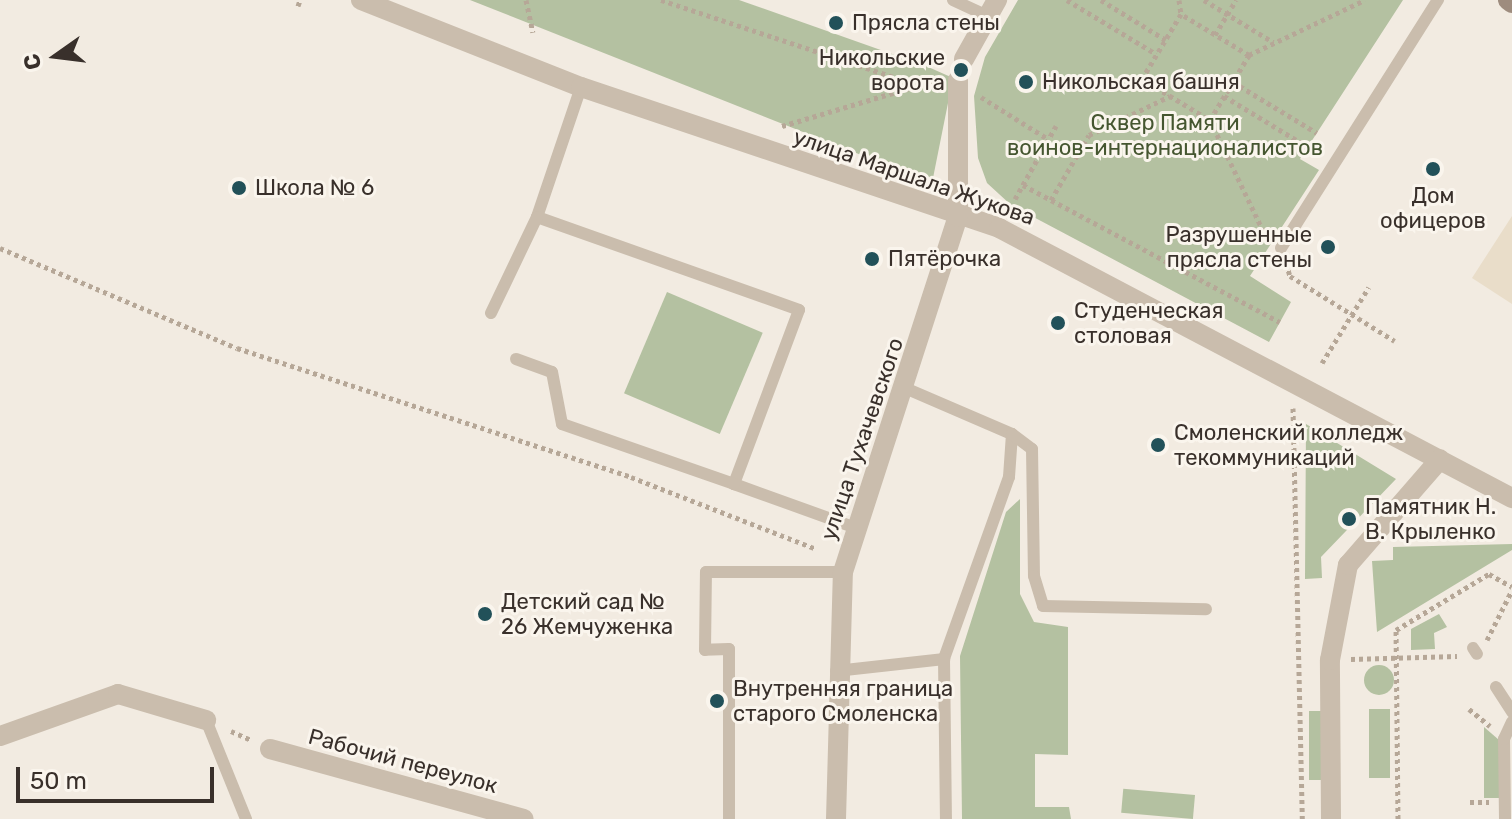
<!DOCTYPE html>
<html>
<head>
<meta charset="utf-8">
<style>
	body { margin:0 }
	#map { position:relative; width:1512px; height:819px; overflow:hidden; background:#f2ebe1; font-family:Rubik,sans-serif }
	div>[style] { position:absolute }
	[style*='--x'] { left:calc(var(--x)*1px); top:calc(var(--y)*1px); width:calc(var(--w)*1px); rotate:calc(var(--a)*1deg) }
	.green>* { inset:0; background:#b4c1a1; transform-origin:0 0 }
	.round { border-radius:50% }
	.plaza>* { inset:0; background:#e9ddc9 }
	.path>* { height:5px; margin-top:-2.5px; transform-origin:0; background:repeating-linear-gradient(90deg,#b6a797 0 4px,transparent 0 8px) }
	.lane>* { height:12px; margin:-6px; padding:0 6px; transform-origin:6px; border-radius:6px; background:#cabdad }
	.street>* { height:20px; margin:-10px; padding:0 10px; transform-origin:10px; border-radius:10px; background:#cabdad }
	.secondary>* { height:20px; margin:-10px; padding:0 10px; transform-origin:10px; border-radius:10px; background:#9e8c7e }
	.dots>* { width:22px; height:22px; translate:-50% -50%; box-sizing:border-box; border:4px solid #faf5ed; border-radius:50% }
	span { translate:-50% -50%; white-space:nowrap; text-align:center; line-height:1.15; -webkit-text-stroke:6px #faf5ed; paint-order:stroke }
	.poi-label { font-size:22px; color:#39302b }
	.left { translate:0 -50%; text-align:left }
	.right { translate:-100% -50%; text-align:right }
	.park-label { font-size:22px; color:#455630 }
	.street-label { font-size:22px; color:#39302b }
	.north { position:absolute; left:16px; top:16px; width:80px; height:80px; -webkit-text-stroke:6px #faf5ed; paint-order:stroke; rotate:256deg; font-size:22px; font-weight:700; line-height:32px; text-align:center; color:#39302b }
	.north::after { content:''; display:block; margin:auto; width:28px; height:36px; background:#39302b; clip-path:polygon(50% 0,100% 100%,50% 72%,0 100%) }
	.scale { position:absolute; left:16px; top:767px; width:198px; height:36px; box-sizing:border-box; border:4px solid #39302b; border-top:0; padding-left:10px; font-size:24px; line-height:28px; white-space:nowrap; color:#39302b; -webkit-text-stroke:6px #faf5ed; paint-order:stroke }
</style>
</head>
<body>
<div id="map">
	<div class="green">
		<div style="clip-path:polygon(470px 0,739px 0,926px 66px,953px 78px,932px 183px)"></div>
		<div style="clip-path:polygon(1018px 0,1403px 0,1300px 159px,1319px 170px,1250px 276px,1291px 302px,1269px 342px,1011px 205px,987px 183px,978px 158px,974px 96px,985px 57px)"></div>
		<div style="left:667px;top:292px;width:104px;height:110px;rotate:23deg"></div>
		<div style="clip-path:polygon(1306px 424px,1396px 479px,1321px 557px,1322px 578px,1305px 579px)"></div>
		<div style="clip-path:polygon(1020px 499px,1020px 594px,1034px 622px,1068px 627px,1068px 755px,1035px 754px,1035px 807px,1069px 807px,1071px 819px,962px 819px,960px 656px,1006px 512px)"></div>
		<div style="clip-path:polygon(1512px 544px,1512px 550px,1377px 632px,1372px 561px,1393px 560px,1393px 547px)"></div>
		<div style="clip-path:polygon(1439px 614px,1447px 627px,1434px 633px,1435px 649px,1411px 650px,1411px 629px)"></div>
		<div class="round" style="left:1364px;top:665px;width:30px;height:30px"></div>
		<div style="left:1369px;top:709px;width:21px;height:69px"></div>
		<div style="left:1309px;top:711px;width:22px;height:69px"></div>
		<div style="clip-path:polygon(1484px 727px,1499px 740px,1499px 798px,1484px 798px)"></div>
		<div style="left:1195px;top:795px;width:24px;height:72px;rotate:95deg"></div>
	</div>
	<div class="plaza">
		<div style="clip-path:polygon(1512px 216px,1512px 304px,1472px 278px)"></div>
	</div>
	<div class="path">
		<div style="--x:526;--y:0;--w:33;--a:78"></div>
		<div style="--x:661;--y:0;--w:271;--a:18.3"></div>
		<div style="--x:1067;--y:0;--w:104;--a:31.2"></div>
		<div style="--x:1101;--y:0;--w:76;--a:31.6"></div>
		<div style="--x:1179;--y:0;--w:14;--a:82"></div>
		<div style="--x:1204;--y:0;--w:81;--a:31.3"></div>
		<div style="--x:298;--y:6;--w:6;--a:-72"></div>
		<div style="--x:1215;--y:35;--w:41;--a:-59"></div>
		<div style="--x:1249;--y:55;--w:128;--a:-25.4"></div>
		<div style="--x:1233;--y:82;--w:98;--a:31.3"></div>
		<div style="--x:1224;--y:96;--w:98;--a:31.3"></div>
		<div style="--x:981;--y:97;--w:79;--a:32.1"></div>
		<div style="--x:1210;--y:120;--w:76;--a:-59"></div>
		<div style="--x:1249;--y:55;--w:79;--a:-148.9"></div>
		<div style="--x:1181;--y:14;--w:76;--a:121"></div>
		<div style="--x:1142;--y:79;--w:79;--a:31.1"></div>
		<div style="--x:1210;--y:120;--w:130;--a:64.4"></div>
		<div style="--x:782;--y:126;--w:161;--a:-16.6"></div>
		<div style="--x:1023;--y:185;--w:291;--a:28.1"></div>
		<div style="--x:1015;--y:199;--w:84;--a:-60.7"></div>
		<div style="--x:1051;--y:200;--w:75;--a:-59.7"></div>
		<div style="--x:1089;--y:135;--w:90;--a:-25.7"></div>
		<div style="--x:0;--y:248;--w:257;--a:22.9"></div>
		<div style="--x:237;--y:348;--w:415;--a:18.1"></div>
		<div style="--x:631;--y:477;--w:199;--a:21.2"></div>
		<div style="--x:1286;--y:263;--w:14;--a:73"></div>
		<div style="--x:1290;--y:276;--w:123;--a:31.8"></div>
		<div style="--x:1322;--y:363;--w:89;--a:-58.3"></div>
		<div style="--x:1293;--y:408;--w:411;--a:88.7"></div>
		<div style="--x:1487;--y:640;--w:56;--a:-63.4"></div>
		<div style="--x:1351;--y:659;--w:106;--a:-1.6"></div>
		<div style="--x:1469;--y:709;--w:27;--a:39"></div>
		<div style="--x:231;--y:731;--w:22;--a:24"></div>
		<div style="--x:1470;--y:802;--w:19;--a:0"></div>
		<div style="--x:1398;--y:819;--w:189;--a:-90.6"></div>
		<div style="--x:1396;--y:630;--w:109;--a:-31.1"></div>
		<div style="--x:1489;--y:574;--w:26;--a:29"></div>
	</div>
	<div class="lane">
		<div style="--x:953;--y:0;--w:38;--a:25"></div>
		<div style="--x:581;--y:87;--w:137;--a:108.7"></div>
		<div style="--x:537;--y:217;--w:278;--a:19.5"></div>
		<div style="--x:799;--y:310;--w:186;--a:110.5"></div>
		<div style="--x:734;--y:484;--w:130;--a:19.8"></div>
		<div style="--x:1281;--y:248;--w:294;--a:-57.7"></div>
		<div style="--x:491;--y:313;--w:106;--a:-64.4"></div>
		<div style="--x:516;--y:359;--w:38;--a:20"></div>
		<div style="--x:552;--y:372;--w:53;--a:79.1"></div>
		<div style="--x:562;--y:424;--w:182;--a:19.2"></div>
		<div style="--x:905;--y:388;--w:116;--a:23.3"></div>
		<div style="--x:1012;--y:434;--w:43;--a:94"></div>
		<div style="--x:1009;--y:477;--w:193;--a:109.7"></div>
		<div style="--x:1012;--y:434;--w:25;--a:37"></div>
		<div style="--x:1032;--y:449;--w:127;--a:89.1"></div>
		<div style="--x:1034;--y:576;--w:31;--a:73"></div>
		<div style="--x:1043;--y:606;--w:163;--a:1.1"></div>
		<div style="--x:1473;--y:648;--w:7;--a:56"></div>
		<div style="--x:836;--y:671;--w:109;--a:-6.3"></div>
		<div style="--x:944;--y:659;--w:160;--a:89.3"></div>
		<div style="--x:1496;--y:687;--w:30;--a:57"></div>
		<div style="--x:206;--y:720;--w:107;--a:68"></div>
		<div style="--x:729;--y:819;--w:170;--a:-90"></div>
		<div style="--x:729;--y:649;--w:24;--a:178"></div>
		<div style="--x:705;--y:650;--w:78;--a:-89.3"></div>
		<div style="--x:706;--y:572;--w:137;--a:0"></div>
		<div style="--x:1505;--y:819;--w:80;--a:-90.7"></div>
		<div style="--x:1504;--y:739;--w:19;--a:-65"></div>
	</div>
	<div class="street">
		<div style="--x:361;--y:0;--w:237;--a:21.6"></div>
		<div style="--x:581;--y:87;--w:441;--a:18.6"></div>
		<div style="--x:999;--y:228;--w:580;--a:27.76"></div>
		<div style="--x:964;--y:59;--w:68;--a:-60.8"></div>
		<div style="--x:0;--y:736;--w:125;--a:-19.6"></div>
		<div style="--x:118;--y:694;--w:92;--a:16.5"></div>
		<div style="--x:270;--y:749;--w:263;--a:15.4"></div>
		<div style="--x:836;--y:819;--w:247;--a:-88.4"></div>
		<div style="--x:843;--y:572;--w:373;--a:-72.1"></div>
		<div style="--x:958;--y:217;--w:137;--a:-90"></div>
		<div style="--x:1331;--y:819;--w:159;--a:-90.4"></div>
		<div style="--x:1330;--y:660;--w:97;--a:-79.3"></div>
		<div style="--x:1348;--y:565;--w:140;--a:-49"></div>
	</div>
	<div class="secondary">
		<div style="--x:1508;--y:0;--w:5;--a:37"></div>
	</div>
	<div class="dots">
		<div style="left:836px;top:23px;background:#225159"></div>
		<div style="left:961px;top:70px;background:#225159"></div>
		<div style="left:1026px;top:82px;background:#225159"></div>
		<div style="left:1433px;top:169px;background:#225159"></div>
		<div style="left:239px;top:188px;background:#225159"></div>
		<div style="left:1328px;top:247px;background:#225159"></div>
		<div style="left:872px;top:259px;background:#225159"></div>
		<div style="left:1058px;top:323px;background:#225159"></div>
		<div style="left:1158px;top:445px;background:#225159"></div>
		<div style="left:1349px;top:519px;background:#225159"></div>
		<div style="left:485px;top:614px;background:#225159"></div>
		<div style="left:717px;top:701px;background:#225159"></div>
	</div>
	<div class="poi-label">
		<span class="left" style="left:852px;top:23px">Прясла стены</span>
		<span class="right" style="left:945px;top:70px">Никольские<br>ворота</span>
		<span class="left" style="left:1042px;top:82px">Никольская башня</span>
		<span class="left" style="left:255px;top:188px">Школа № 6</span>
		<span style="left:1433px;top:208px">Дом<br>офицеров</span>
		<span class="right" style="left:1312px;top:247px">Разрушенные<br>прясла стены</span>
		<span class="left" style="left:888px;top:259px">Пятёрочка</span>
		<span class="left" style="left:1074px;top:323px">Студенческая<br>столовая</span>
		<span class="left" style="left:1174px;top:445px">Смоленский колледж<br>текоммуникаций</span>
		<span class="left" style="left:1365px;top:519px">Памятник Н.<br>В. Крыленко</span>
		<span class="left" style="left:501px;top:614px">Детский сад №<br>26 Жемчуженка</span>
		<span class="left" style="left:733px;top:701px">Внутренняя граница<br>старого Смоленска</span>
	</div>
	<div class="park-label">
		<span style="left:1165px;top:135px">Cквер Памяти<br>воинов-интернационалистов</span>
	</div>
	<div class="street-label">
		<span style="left:914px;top:177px;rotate:19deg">улица Маршала Жукова</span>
		<span style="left:862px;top:439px;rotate:-71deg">улица Тухачевского</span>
		<span style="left:403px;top:761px;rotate:15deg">Рабочий переулок</span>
	</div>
	<div class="north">С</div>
	<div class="scale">50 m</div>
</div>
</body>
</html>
